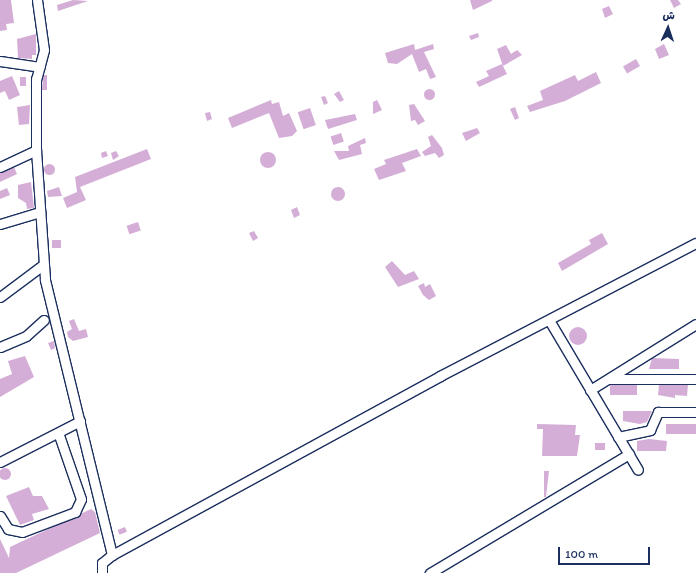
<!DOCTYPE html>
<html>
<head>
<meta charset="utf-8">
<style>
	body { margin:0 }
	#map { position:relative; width:696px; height:573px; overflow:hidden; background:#fff; font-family:Itim,"Playpen Sans Arabic",sans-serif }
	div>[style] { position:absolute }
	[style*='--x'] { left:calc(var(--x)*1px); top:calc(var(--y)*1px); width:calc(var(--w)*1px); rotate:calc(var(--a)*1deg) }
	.building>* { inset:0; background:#d4aed7; transform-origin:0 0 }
	.round { border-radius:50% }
	.roads { filter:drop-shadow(1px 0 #1b2f5e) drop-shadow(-1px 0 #1b2f5e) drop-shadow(0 1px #1b2f5e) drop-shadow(0 -1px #1b2f5e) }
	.minor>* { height:9px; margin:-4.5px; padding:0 4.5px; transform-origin:4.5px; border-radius:4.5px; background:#fff }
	span { translate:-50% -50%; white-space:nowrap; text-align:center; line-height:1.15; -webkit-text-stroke:3.5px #fff; paint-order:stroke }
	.north { position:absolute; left:648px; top:8px; width:40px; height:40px; -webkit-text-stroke:3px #fff; paint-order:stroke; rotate:3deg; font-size:11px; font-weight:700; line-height:16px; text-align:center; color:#1b2f5e }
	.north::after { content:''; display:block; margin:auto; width:14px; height:18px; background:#1b2f5e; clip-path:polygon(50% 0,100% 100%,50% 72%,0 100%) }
	.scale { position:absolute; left:558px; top:547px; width:92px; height:18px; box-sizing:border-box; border:2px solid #1b2f5e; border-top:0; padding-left:5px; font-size:12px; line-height:14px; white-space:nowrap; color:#1b2f5e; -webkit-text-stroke:3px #fff; paint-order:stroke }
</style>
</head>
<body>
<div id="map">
	<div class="building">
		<div style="clip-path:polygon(0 0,11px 0,14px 23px,6px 24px,7px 30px,0 31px)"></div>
		<div style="clip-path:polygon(73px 0,88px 1px,58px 11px,57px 5px)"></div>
		<div style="clip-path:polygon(470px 0,492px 0,492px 1px,473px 10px)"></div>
		<div style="clip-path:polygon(670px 0,678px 0,681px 4px,674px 8px)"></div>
		<div style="clip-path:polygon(609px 6px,613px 14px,605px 18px,602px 9px)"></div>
		<div style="clip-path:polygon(478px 33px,479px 37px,471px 40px,469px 36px)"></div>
		<div style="clip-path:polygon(36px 34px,36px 55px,32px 55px,32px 59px,18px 58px,17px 39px)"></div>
		<div style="clip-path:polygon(414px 44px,415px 50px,433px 44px,434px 49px,424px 52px,436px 77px,430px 79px,426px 69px,419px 72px,412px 54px,397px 64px,388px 63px,385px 53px)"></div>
		<div style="clip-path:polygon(664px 44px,669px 55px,659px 59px,655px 49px)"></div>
		<div style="clip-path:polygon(506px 45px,511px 54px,517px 50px,522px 55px,503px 66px,497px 49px)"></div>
		<div style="left:636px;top:59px;width:8px;height:15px;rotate:60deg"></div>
		<div style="clip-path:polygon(502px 64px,507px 74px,479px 87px,476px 82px,489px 76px,486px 71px)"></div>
		<div style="clip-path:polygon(596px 72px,601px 83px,565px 101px,530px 112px,527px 106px,543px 100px,540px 91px,575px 75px,578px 81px)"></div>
		<div style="clip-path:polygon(43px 75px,47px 75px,47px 90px,42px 90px)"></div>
		<div style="clip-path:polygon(12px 76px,20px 95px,9px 100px,5px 91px,0 93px,0 81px)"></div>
		<div style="left:20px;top:77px;width:6px;height:9px"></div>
		<div class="round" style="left:423.5px;top:88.5px;width:11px;height:11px"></div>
		<div style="clip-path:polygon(339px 91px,344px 100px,340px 102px,334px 94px)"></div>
		<div style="clip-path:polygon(325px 96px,328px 103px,324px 105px,321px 97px)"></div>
		<div style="clip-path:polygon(271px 100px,272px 104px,279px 102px,283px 116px,289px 113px,297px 131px,292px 136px,279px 138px,269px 113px,232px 128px,228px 118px)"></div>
		<div style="clip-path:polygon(377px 100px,382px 110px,373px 114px,373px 102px)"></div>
		<div style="clip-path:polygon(414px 104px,425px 121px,418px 125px,415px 120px,411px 121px,409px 105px)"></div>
		<div style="clip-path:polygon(30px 105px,29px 124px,19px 125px,17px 107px)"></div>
		<div style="clip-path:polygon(515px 107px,519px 118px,515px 120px,510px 109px)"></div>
		<div style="left:310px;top:108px;width:18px;height:13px;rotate:71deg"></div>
		<div style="clip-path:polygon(210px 112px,212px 119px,207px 121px,205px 113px)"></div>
		<div style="clip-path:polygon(355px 114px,357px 120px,328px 129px,325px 120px)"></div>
		<div style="clip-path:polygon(477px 128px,480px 133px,466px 141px,462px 133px)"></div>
		<div style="left:341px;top:133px;width:9px;height:11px;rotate:72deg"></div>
		<div style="clip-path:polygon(432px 135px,442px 148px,444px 155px,439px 158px,435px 153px,425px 156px,422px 152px,431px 146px,428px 137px)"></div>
		<div style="clip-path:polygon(365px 138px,366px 143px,360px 145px,362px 154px,339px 160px,334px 151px,349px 151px,348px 146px)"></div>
		<div style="clip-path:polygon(147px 149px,151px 159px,80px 187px,86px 200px,67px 208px,63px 198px,77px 192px,75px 177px)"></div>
		<div style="clip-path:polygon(417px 149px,421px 156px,402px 163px,406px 171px,379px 180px,374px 169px,386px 164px,384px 160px)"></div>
		<div style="clip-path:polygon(106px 151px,108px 156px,102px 158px,101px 153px)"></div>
		<div style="clip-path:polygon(116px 151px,119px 156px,113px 160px,111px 153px)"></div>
		<div class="round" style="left:260px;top:152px;width:16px;height:16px"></div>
		<div class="round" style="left:43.5px;top:163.5px;width:11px;height:11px"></div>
		<div style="clip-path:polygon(14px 167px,17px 174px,0 182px,0 173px)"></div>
		<div style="clip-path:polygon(31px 182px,34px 208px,27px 209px,26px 203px,18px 198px,18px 185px)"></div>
		<div class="round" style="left:331px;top:187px;width:14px;height:14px"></div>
		<div style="clip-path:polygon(59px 187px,62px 196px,48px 197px,47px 191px)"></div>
		<div style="clip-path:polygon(7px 188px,10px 195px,0 199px,0 191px)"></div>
		<div style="clip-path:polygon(297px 207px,300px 215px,294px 218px,291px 210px)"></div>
		<div style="left:138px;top:222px;width:9px;height:12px;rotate:72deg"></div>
		<div style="clip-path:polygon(254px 231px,258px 238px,253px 241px,249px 233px)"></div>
		<div style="clip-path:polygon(602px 233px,608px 244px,562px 271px,558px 263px,591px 244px,589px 240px)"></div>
		<div style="left:52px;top:240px;width:9px;height:8px"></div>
		<div style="clip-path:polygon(392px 261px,405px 275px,414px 271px,419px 279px,398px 287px,385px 267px)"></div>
		<div style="clip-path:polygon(424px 283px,425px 287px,430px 284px,436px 296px,429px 300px,423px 295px,418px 286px)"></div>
		<div style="clip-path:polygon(74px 319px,79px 331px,86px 329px,88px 337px,73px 341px,68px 337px,67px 332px,72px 329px,69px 321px)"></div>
		<div class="round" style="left:569px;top:327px;width:18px;height:18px"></div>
		<div style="clip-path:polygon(54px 341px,55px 348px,51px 350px,48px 343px)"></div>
		<div style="clip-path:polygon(25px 356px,34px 377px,0 397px,0 379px,12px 374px,8px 361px)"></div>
		<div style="clip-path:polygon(652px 358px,679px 359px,679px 369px,649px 369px)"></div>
		<div style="left:637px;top:385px;width:10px;height:27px;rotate:90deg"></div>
		<div style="clip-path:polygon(659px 385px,688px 385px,687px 396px,675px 395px,675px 398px,658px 395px)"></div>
		<div style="clip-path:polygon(623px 411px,652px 411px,647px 422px,640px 424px,623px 421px)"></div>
		<div style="clip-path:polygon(537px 424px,576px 425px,575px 435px,580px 435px,577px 456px,542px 456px,543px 429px,537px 429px)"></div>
		<div style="left:666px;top:424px;width:30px;height:10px"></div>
		<div style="clip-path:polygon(649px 439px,667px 441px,666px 451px,637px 451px,637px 441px)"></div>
		<div style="left:595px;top:443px;width:10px;height:7px"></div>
		<div class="round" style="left:-1px;top:468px;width:12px;height:12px"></div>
		<div style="clip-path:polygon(544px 471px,549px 471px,546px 497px,544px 497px)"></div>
		<div style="clip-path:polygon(29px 487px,33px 496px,42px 496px,49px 509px,32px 514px,34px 520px,20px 525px,6px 496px)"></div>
		<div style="clip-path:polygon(91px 509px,95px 512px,100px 533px,16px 573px,0 573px,0 539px,9px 558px,10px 547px)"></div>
		<div style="left:125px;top:527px;width:5px;height:8px;rotate:68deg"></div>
	</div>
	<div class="roads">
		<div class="minor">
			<div style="--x:37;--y:0;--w:50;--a:82"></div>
			<div style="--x:44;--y:50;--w:30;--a:105"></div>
			<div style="--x:36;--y:79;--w:71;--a:90"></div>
			<div style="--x:36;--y:150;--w:130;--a:86"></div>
			<div style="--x:45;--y:280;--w:283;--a:76.3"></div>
			<div style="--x:0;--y:61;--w:40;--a:8.5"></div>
			<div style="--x:0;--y:167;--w:40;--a:-25"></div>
			<div style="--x:0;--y:224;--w:42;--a:-16.7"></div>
			<div style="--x:0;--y:297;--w:54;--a:-36.7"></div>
			<div style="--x:549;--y:320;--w:174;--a:59.3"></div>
			<div style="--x:0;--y:347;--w:28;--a:-23"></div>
			<div style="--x:26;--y:336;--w:24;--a:-42"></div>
			<div style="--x:610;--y:379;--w:86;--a:0"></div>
			<div style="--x:590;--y:390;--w:125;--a:-31.9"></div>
			<div style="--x:618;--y:437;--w:33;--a:-12"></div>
			<div style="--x:650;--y:430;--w:20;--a:-66"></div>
			<div style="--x:658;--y:412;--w:38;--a:0"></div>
			<div style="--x:0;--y:462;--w:90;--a:-27.1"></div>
			<div style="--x:0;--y:516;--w:15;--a:58"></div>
			<div style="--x:8;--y:529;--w:14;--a:12"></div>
			<div style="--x:22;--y:532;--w:57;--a:-20.7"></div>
			<div style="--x:75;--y:512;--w:14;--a:-65"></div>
			<div style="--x:81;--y:499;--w:68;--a:-109"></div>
			<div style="--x:102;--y:573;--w:10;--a:-90"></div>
			<div style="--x:102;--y:563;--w:13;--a:-39"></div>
			<div style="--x:112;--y:555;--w:374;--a:-28.6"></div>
			<div style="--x:440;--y:376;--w:288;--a:-27.5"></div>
			<div style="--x:430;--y:573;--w:232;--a:-30.9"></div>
		</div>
	</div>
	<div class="north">ش</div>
	<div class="scale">100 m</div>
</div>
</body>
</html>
